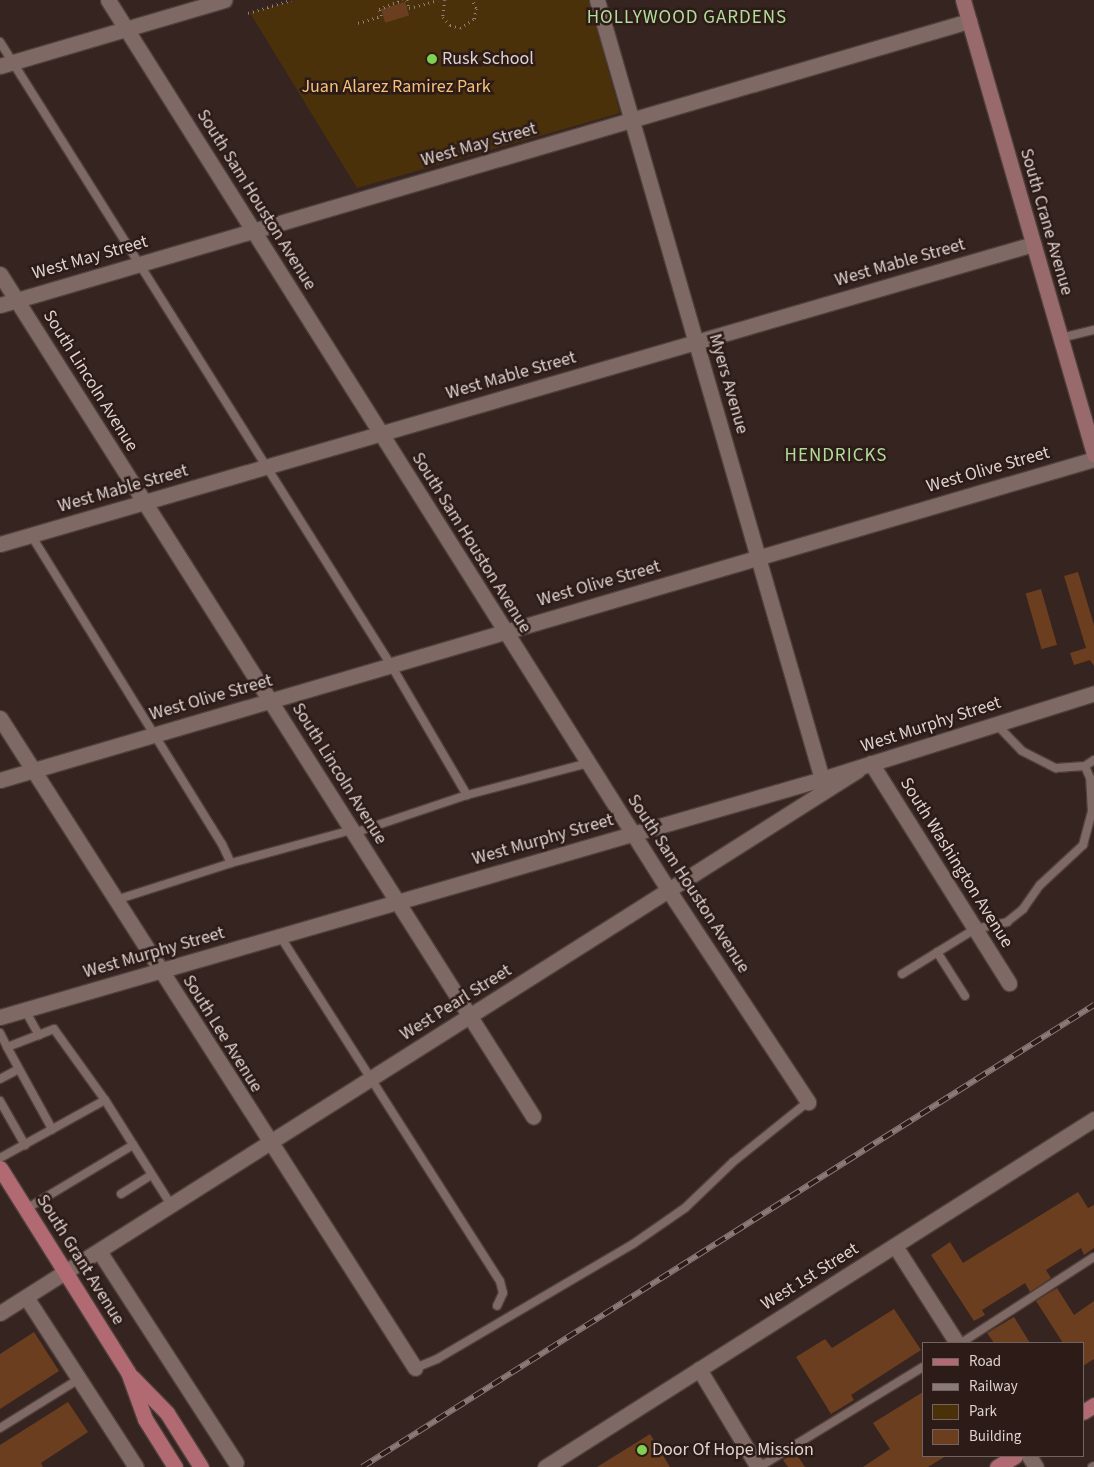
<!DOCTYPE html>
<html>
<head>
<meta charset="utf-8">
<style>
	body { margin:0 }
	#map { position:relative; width:1094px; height:1467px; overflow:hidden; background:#362420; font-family:"Source Sans 3",sans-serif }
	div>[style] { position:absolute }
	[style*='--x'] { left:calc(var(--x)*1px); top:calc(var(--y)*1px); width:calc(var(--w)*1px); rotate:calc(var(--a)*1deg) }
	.green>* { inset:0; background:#4a310a }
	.building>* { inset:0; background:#6b3e20; transform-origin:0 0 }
	.path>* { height:2.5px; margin-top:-1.25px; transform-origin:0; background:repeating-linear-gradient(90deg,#90817e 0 1px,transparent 0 5px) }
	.roads { filter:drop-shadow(1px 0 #4f403d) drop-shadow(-1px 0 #4f403d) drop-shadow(0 1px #4f403d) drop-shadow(0 -1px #4f403d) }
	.service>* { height:8px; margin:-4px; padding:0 4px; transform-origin:4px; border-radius:4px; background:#7e6964 }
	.minor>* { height:15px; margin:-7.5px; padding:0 7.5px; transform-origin:7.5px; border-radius:7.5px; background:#7e6964 }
	.tertiary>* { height:15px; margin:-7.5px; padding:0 7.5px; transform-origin:7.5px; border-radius:7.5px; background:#7e6964 }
	.secondary>* { height:15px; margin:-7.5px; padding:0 7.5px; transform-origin:7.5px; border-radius:7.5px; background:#986a6b }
	.primary>* { height:15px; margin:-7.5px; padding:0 7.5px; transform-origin:7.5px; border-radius:7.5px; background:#b16a72 }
	.rail>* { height:5.5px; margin-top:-2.75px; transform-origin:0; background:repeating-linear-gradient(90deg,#2c1b17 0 11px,#8a7a77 0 22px); box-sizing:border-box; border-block:1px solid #8a7a77 }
	.dots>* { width:14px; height:14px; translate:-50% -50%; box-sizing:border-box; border:2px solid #2c1b17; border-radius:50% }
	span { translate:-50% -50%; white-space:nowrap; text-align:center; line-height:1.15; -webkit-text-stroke:5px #2c1b17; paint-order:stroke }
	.poi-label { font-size:18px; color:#ded2cf }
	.left { translate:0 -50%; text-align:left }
	.park-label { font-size:18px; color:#f6c17b }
	.street-label { font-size:18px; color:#ded2cf }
	.neighbourhood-label { font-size:19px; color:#b1dd9b; letter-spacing:1px }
	.legend { position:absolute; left:922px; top:1342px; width:162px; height:115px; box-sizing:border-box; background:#2c1b17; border:1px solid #736461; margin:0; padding:6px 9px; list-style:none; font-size:15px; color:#ded2cf }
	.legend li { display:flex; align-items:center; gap:10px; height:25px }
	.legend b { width:25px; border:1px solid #736461 }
</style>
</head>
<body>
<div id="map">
	<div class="green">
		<div style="clip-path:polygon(295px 0,589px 0,620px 113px,357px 188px,250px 13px)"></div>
	</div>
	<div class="building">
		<div style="left:405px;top:2px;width:14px;height:25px;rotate:73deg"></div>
		<div style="clip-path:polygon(1078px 572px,1094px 625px,1094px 666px,1090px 660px,1074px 665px,1070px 653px,1086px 648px,1064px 576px)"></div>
		<div style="left:1041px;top:589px;width:58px;height:16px;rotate:74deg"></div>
		<div style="clip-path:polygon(1078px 1192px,1088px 1208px,1094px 1205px,1094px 1248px,1084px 1255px,1081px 1248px,1046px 1270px,1051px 1278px,1030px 1292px,1025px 1283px,982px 1310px,985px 1315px,974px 1321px,931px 1255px,950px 1242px,963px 1263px)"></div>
		<div style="clip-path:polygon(1057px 1288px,1074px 1315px,1094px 1301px,1094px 1359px,1083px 1366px,1083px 1343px,1063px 1343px,1036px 1301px)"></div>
		<div style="clip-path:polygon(894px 1309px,921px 1350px,851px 1395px,854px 1400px,831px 1414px,796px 1357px,825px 1339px,832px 1348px)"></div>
		<div style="clip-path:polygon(1014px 1317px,1030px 1343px,994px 1343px,987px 1333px)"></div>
		<div style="clip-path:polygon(34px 1332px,59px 1371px,0 1409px,0 1354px)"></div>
		<div style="clip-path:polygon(923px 1392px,923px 1456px,946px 1456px,928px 1467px,863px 1467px,890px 1449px,873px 1423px)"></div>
		<div style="clip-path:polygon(68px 1402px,88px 1432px,41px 1463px,43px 1467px,0 1467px,0 1445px)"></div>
		<div style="clip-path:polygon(650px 1434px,670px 1467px,597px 1467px)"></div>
		<div style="clip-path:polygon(795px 1452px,805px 1467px,788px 1467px,783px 1460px)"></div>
	</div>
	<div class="path">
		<div style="--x:407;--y:0;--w:8;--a:76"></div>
		<div style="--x:409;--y:8;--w:30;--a:-15"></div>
		<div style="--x:445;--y:0;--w:17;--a:97"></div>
		<div style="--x:443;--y:17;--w:11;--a:49"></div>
		<div style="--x:450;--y:25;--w:10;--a:17"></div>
		<div style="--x:460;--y:28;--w:17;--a:-33"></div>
		<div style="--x:474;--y:19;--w:11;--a:-80"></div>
		<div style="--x:476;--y:8;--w:9;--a:-117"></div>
		<div style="--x:248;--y:13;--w:45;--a:-16.8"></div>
		<div style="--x:358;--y:23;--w:24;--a:-17"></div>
		<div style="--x:381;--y:16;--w:7;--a:-106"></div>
		<div style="--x:379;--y:9;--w:25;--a:-21"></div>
	</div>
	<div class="roads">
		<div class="service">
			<div style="--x:0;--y:42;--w:736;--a:57.89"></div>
			<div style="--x:391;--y:665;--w:151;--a:59.7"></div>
			<div style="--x:1061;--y:338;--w:34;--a:-14"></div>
			<div style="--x:31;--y:535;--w:363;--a:58.3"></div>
			<div style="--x:222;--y:844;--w:21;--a:65"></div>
			<div style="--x:231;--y:863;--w:125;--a:-15.3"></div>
			<div style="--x:996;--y:724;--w:37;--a:46"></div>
			<div style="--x:1022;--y:751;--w:38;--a:27"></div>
			<div style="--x:1056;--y:768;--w:29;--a:-4"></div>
			<div style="--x:1085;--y:766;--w:11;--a:-34"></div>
			<div style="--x:354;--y:833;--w:119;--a:-18.6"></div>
			<div style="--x:467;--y:795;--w:125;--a:-14.8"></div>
			<div style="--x:116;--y:900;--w:121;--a:-17.8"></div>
			<div style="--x:280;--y:936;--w:409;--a:57.5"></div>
			<div style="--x:500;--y:1281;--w:12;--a:76"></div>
			<div style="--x:503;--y:1293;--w:14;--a:115"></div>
			<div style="--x:937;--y:952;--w:52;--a:57.5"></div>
			<div style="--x:902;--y:974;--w:86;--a:-31.7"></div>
			<div style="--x:975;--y:929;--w:33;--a:-12"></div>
			<div style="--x:1007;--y:922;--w:21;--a:-39"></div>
			<div style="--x:1023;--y:909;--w:29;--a:-55"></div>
			<div style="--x:1040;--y:885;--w:59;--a:-42.9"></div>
			<div style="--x:1083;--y:845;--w:34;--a:-75"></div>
			<div style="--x:1092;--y:812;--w:34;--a:-93"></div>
			<div style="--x:1090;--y:778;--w:13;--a:-113"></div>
			<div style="--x:25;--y:1010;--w:29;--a:61"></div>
			<div style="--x:0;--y:1033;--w:16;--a:63"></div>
			<div style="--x:0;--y:1079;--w:21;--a:-28"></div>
			<div style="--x:105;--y:1100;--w:124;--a:57.8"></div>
			<div style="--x:0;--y:1101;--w:51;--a:60.4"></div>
			<div style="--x:0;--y:1158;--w:120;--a:-28.9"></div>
			<div style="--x:105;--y:1100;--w:87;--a:-125.7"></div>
			<div style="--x:54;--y:1029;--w:50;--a:159"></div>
			<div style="--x:7;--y:1047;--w:94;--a:61.2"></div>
			<div style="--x:121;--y:1194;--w:36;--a:-32"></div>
			<div style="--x:26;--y:1209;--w:125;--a:-30.9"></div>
			<div style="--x:961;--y:1343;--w:158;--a:-32.9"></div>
			<div style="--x:415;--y:1368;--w:24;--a:-22"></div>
			<div style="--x:437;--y:1359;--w:227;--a:-30.4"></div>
			<div style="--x:633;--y:1244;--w:63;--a:-34.7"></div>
			<div style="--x:685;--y:1208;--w:66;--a:-43.8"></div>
			<div style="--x:733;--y:1162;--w:96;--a:-38.7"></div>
			<div style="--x:0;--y:1428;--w:93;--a:-31.8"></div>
			<div style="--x:759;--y:1467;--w:192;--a:-31.4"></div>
			<div style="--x:1092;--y:1467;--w:2;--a:-27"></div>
		</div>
		<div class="minor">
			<div style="--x:108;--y:0;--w:1053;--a:57.8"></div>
			<div style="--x:669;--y:891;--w:253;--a:56.6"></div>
			<div style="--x:597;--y:0;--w:811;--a:73.89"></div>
			<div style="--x:0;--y:66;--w:234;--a:-16.4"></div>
			<div style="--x:0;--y:274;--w:997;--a:57.67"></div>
			<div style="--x:0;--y:305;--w:1010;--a:-16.34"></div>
			<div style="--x:0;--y:544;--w:1076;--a:-16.19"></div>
			<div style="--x:0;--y:718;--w:771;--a:57.44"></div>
			<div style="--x:871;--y:763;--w:260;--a:57.9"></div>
			<div style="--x:0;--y:780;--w:1140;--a:-16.35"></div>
			<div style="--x:895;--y:1246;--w:115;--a:57.4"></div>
			<div style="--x:99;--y:1251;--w:252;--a:57.1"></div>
			<div style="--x:26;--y:1297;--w:202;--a:57.1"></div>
			<div style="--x:0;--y:1313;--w:1015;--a:-32.33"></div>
			<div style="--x:699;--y:1369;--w:114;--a:59"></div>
			<div style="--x:1029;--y:1456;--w:13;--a:58"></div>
			<div style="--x:545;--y:1467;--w:650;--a:-32.37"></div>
		</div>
		<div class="tertiary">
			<div style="--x:0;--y:1017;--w:856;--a:-16.15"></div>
			<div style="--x:822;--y:779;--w:285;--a:-17.5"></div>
		</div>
		<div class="secondary">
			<div style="--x:963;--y:0;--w:473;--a:73.9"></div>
		</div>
		<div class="primary">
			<div style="--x:0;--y:1168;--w:241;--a:57.9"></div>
			<div style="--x:128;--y:1372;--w:50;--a:70.1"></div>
			<div style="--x:145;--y:1419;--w:57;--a:58"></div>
			<div style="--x:132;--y:1377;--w:50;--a:45.8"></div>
			<div style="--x:167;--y:1413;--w:64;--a:57.8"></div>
			<div style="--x:1083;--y:1412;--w:13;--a:-32"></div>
			<div style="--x:997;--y:1467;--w:21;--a:-31"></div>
		</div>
	</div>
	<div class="rail">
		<div style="--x:362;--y:1467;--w:866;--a:-32.26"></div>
	</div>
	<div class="dots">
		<div style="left:432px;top:59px;background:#80d051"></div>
		<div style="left:642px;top:1450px;background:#80d051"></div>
	</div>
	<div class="poi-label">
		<span class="left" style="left:442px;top:59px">Rusk School</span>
		<span class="left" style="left:652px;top:1450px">Door Of Hope Mission</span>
	</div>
	<div class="park-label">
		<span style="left:396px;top:87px">Juan Alarez Ramirez Park</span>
	</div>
	<div class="street-label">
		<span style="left:479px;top:145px;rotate:-16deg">West May Street</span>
		<span style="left:256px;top:200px;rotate:58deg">South Sam Houston Avenue</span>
		<span style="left:1046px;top:222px;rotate:74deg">South Crane Avenue</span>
		<span style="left:90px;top:258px;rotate:-16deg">West May Street</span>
		<span style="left:900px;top:263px;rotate:-16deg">West Mable Street</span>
		<span style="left:511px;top:376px;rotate:-16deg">West Mable Street</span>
		<span style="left:90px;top:381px;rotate:58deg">South Lincoln Avenue</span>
		<span style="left:728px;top:384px;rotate:74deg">Myers Avenue</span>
		<span style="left:988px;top:470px;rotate:-16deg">West Olive Street</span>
		<span style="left:123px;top:489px;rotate:-16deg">West Mable Street</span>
		<span style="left:471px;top:543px;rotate:58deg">South Sam Houston Avenue</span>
		<span style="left:599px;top:584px;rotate:-16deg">West Olive Street</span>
		<span style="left:211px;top:698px;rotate:-16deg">West Olive Street</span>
		<span style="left:931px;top:725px;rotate:-18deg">West Murphy Street</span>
		<span style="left:339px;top:774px;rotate:58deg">South Lincoln Avenue</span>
		<span style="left:543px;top:840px;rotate:-16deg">West Murphy Street</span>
		<span style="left:956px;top:863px;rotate:58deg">South Washington Avenue</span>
		<span style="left:688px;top:884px;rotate:57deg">South Sam Houston Avenue</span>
		<span style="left:154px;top:953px;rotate:-16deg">West Murphy Street</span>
		<span style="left:456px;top:1003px;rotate:-32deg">West Pearl Street</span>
		<span style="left:222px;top:1034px;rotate:58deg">South Lee Avenue</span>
		<span style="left:80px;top:1260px;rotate:58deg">South Grant Avenue</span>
		<span style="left:810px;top:1277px;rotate:-32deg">West 1st Street</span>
	</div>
	<div class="neighbourhood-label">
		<span style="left:687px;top:18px">HOLLYWOOD GARDENS</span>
		<span style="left:836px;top:456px">HENDRICKS</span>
	</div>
	<ul class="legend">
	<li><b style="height:6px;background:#b16a72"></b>Road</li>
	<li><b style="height:6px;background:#8a7a77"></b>Railway</li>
	<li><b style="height:14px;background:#4a310a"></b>Park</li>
	<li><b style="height:14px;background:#6b3e20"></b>Building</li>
	</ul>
</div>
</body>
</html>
